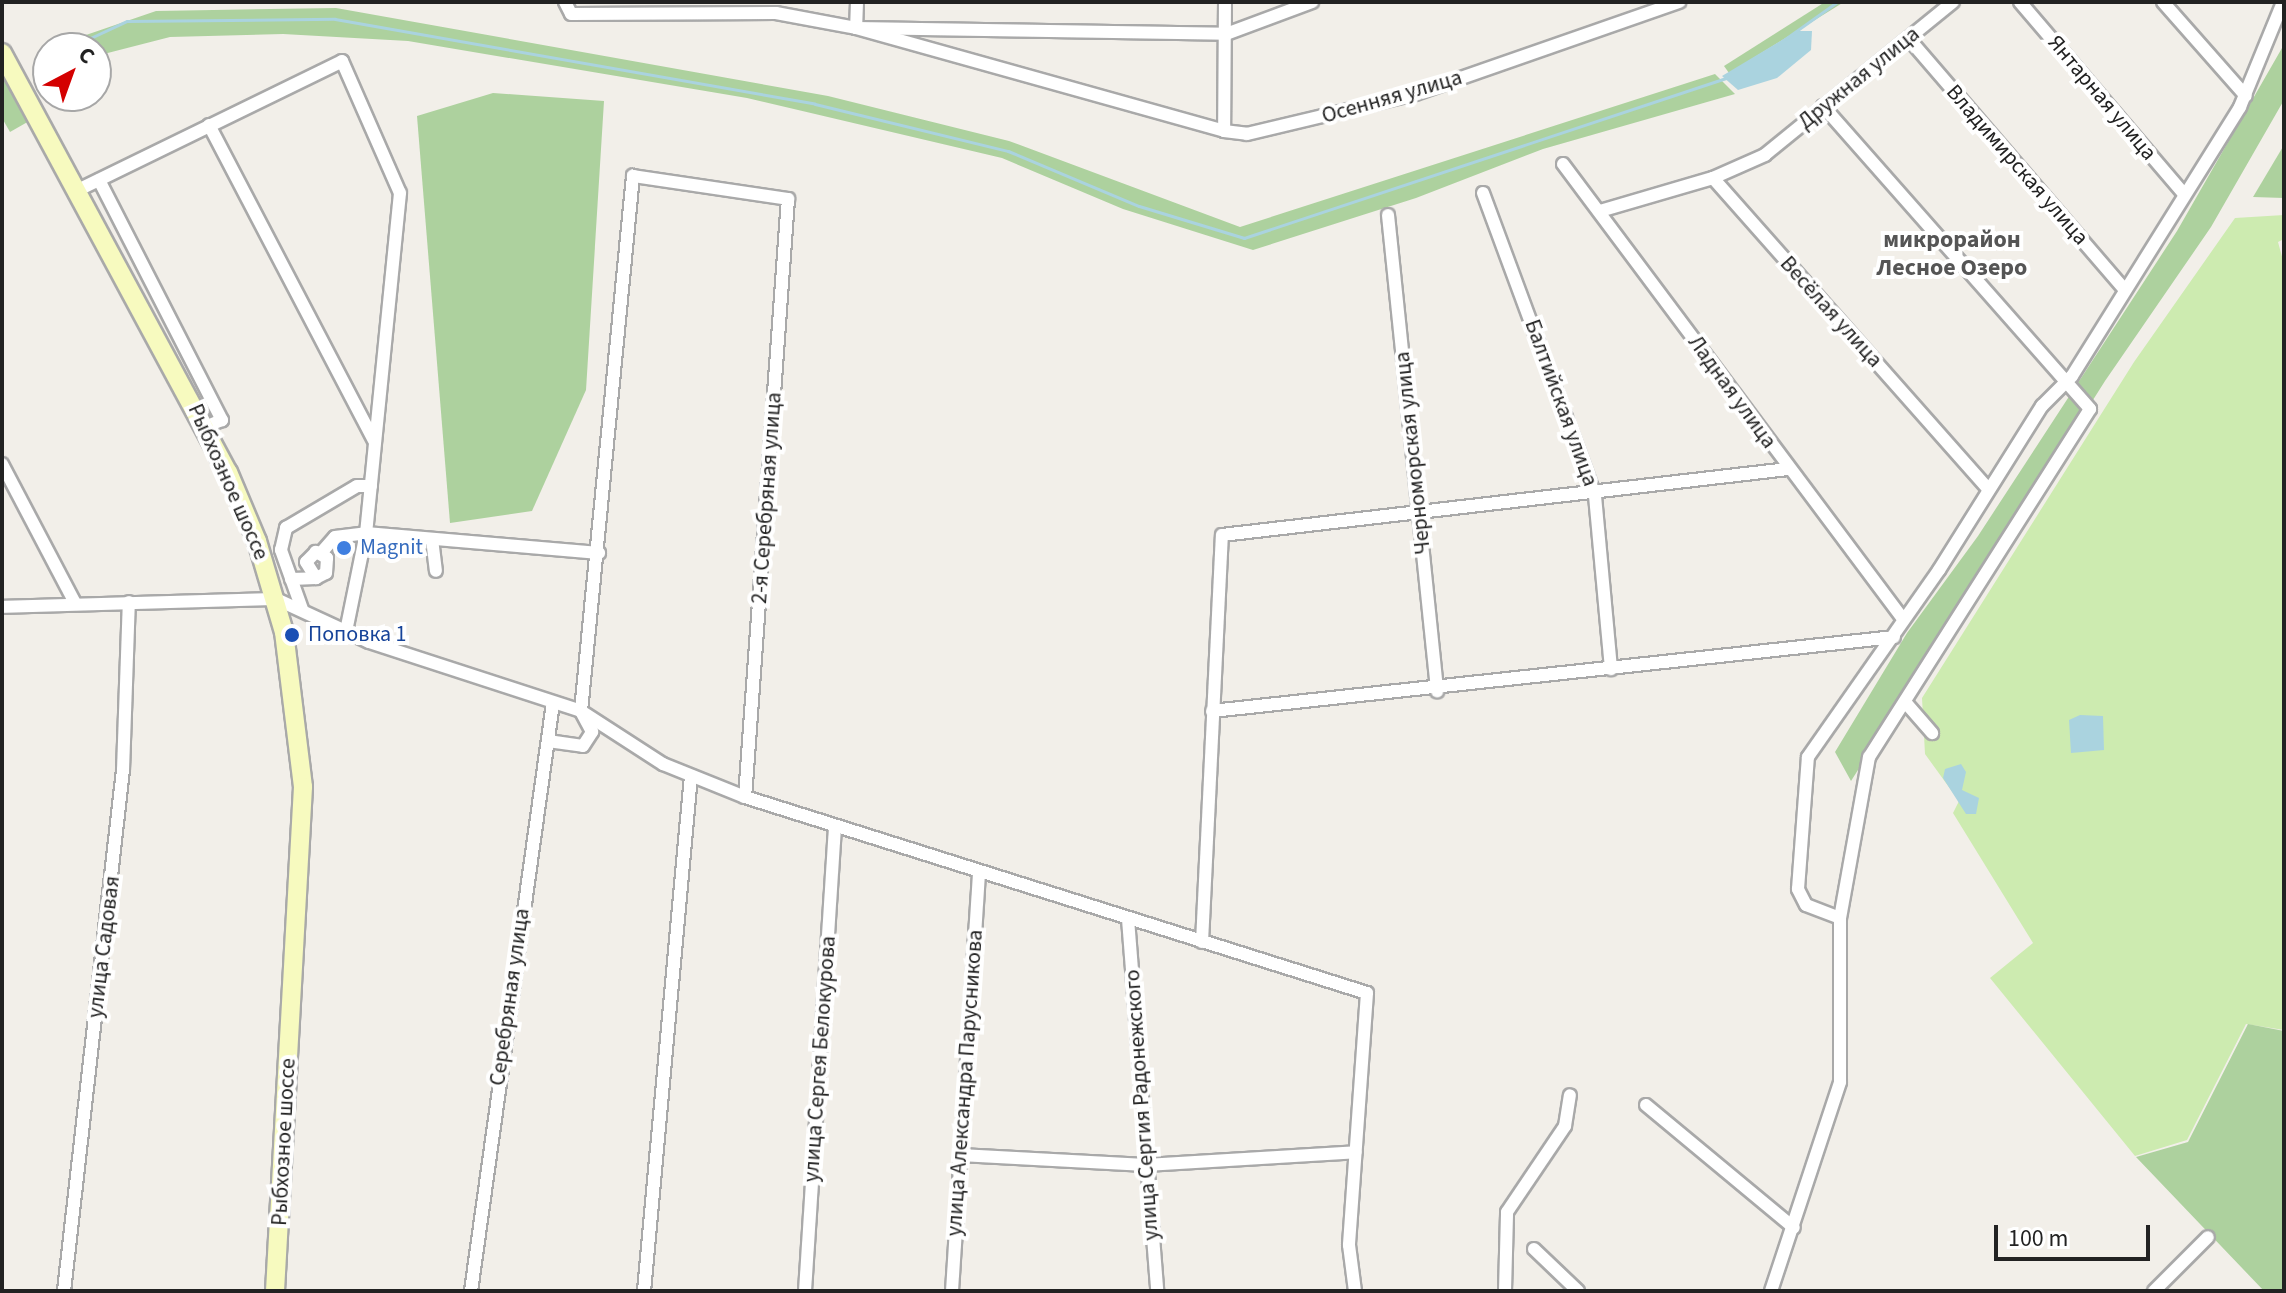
<!DOCTYPE html>
<html>
<head>
<meta charset="utf-8">
<style>
	body { margin:0 }
	#map { position:relative; width:2286px; height:1293px; overflow:hidden; background:#f2efe9; font-family:"Source Sans 3",sans-serif }
	div>[style] { position:absolute }
	[style*='--x'] { left:calc(var(--x)*1px); top:calc(var(--y)*1px); width:calc(var(--w)*1px); rotate:calc(var(--a)*1deg) }
	.grass>* { inset:0; background:#cdebb0 }
	.forest>* { inset:0; background:#add19e }
	.water>* { inset:0; background:#aad3df }
	.stream>* { height:3px; margin:-1.5px; padding:0 1.5px; transform-origin:1.5px; border-radius:1.5px; background:#aad3df }
	.roads { filter:drop-shadow(2px 0 #a9a9a9) drop-shadow(-2px 0 #a9a9a9) drop-shadow(0 2px #a9a9a9) drop-shadow(0 -2px #a9a9a9) }
	.street>* { height:12px; margin:-6px; padding:0 6px; transform-origin:6px; border-radius:6px; background:#fff }
	.secondary>* { height:18px; margin:-9px; padding:0 9px; transform-origin:9px; border-radius:9px; background:#f7fabf }
	.dots>* { width:22px; height:22px; translate:-50% -50%; box-sizing:border-box; border:4px solid #fff; border-radius:50% }
	span { translate:-50% -50%; white-space:nowrap; text-align:center; line-height:1.15; -webkit-text-stroke:8px #fff; paint-order:stroke }
	.street-label { font-size:22px; color:#222 }
	.shop-label { font-size:22px; color:#366cbe }
	.left { translate:0 -50%; text-align:left }
	.transit-label { font-size:22px; color:#164399 }
	.neighbourhood-label { font-size:24px; color:#555; font-weight:700 }
	.frame { position:absolute; inset:0; border:4px solid #222; pointer-events:none }
	.north { position:absolute; left:32px; top:32px; width:80px; height:80px; box-sizing:border-box; background:#fff; border:2px solid #a7a7a7; border-radius:50%; rotate:41deg; font-size:22px; font-weight:700; line-height:32px; text-align:center; color:#222 }
	.north::after { content:''; display:block; margin:auto; width:28px; height:36px; background:#d40000; clip-path:polygon(50% 0,100% 100%,50% 72%,0 100%) }
	.scale { position:absolute; left:1994px; top:1225px; width:156px; height:36px; box-sizing:border-box; border:4px solid #222; border-top:0; padding-left:10px; font-size:24px; line-height:28px; white-space:nowrap; color:#222; -webkit-text-stroke:6px #fff; paint-order:stroke }
</style>
</head>
<body>
<div id="map">
	<div class="grass">
		<div style="clip-path:polygon(2284px 215px,2284px 239px,2278px 242px,2284px 264px,2284px 1030px,2246px 1024px,2187px 1140px,2135px 1156px,1990px 978px,2033px 943px,1953px 813px,1959px 801px,1925px 754px,1922px 698px,2134px 362px,2235px 218px)"></div>
	</div>
	<div class="forest">
		<div style="clip-path:polygon(1825px 2px,1844px 2px,1729px 73px,1724px 66px)"></div>
		<div style="clip-path:polygon(336px 8px,828px 96px,1009px 141px,1240px 227px,1715px 74px,1735px 94px,1543px 149px,1416px 198px,1253px 250px,1123px 209px,1002px 158px,747px 98px,408px 41px,283px 34px,170px 37px,96px 56px,96px 48px,48px 48px,156px 11px)"></div>
		<div style="clip-path:polygon(2282px 48px,2284px 100px,2211px 227px,2105px 381px,1851px 781px,1835px 752px,1907px 633px,1978px 536px,2177px 231px)"></div>
		<div style="clip-path:polygon(2px 68px,31px 120px,10px 132px,2px 118px)"></div>
		<div style="clip-path:polygon(493px 93px,604px 101px,586px 390px,532px 511px,450px 523px,417px 116px)"></div>
		<div style="clip-path:polygon(2284px 145px,2284px 198px,2253px 197px)"></div>
		<div style="clip-path:polygon(2248px 1024px,2284px 1031px,2284px 1291px,2264px 1291px,2136px 1157px,2188px 1142px)"></div>
	</div>
	<div class="water">
		<div style="clip-path:polygon(1797px 31px,1812px 31px,1811px 50px,1777px 78px,1738px 90px,1722px 76px)"></div>
		<div style="clip-path:polygon(2080px 715px,2103px 716px,2104px 750px,2071px 753px,2069px 720px)"></div>
		<div style="clip-path:polygon(1961px 764px,1966px 772px,1962px 790px,1979px 798px,1976px 814px,1966px 814px,1943px 778px,1945px 769px)"></div>
	</div>
	<div class="stream">
		<div style="--x:1775;--y:46;--w:76;--a:-35.4"></div>
		<div style="--x:69;--y:48;--w:64;--a:-25"></div>
		<div style="--x:127;--y:21;--w:208;--a:-0.6"></div>
		<div style="--x:335;--y:19;--w:487;--a:10"></div>
		<div style="--x:815;--y:104;--w:199;--a:13.7"></div>
		<div style="--x:1008;--y:151;--w:142;--a:22.8"></div>
		<div style="--x:1139;--y:206;--w:110;--a:16.9"></div>
		<div style="--x:1244;--y:238;--w:511;--a:-18.36"></div>
		<div style="--x:36;--y:66;--w:14;--a:-30"></div>
	</div>
	<div class="roads">
		<div class="street">
			<div style="--x:565;--y:2;--w:13;--a:63"></div>
			<div style="--x:571;--y:14;--w:205;--a:-0.3"></div>
			<div style="--x:776;--y:13;--w:81;--a:10.6"></div>
			<div style="--x:856;--y:28;--w:370;--a:0.9"></div>
			<div style="--x:1226;--y:34;--w:92;--a:-20.4"></div>
			<div style="--x:857;--y:2;--w:26;--a:92"></div>
			<div style="--x:856;--y:28;--w:382;--a:15.6"></div>
			<div style="--x:1225;--y:2;--w:129;--a:90.4"></div>
			<div style="--x:1224;--y:131;--w:23;--a:7"></div>
			<div style="--x:1247;--y:134;--w:173;--a:-13.4"></div>
			<div style="--x:1415;--y:94;--w:280;--a:-19.2"></div>
			<div style="--x:1953;--y:2;--w:242;--a:140.9"></div>
			<div style="--x:1765;--y:155;--w:57;--a:156.1"></div>
			<div style="--x:1713;--y:178;--w:414;--a:48.5"></div>
			<div style="--x:2020;--y:2;--w:253;--a:49.5"></div>
			<div style="--x:2163;--y:2;--w:125;--a:48.6"></div>
			<div style="--x:1909;--y:39;--w:331;--a:49.3"></div>
			<div style="--x:1823;--y:106;--w:404;--a:48.6"></div>
			<div style="--x:2090;--y:409;--w:412;--a:122.4"></div>
			<div style="--x:1869;--y:757;--w:164;--a:100.2"></div>
			<div style="--x:209;--y:125;--w:356;--a:62.4"></div>
			<div style="--x:1563;--y:164;--w:568;--a:53.23"></div>
			<div style="--x:99;--y:180;--w:270;--a:62.9"></div>
			<div style="--x:222;--y:420;--w:18;--a:158"></div>
			<div style="--x:76;--y:191;--w:296;--a:-26"></div>
			<div style="--x:342;--y:61;--w:144;--a:66.3"></div>
			<div style="--x:400;--y:193;--w:342;--a:95.7"></div>
			<div style="--x:366;--y:533;--w:100;--a:101.5"></div>
			<div style="--x:1483;--y:193;--w:323;--a:69.7"></div>
			<div style="--x:1595;--y:496;--w:174;--a:84.7"></div>
			<div style="--x:1600;--y:211;--w:118;--a:-16.3"></div>
			<div style="--x:1388;--y:215;--w:479;--a:84.1"></div>
			<div style="--x:2;--y:464;--w:157;--a:62.3"></div>
			<div style="--x:432;--y:539;--w:32;--a:83"></div>
			<div style="--x:321;--y:553;--w:21;--a:-49"></div>
			<div style="--x:335;--y:537;--w:31;--a:-7"></div>
			<div style="--x:366;--y:533;--w:234;--a:4.9"></div>
			<div style="--x:291;--y:579;--w:25;--a:-2"></div>
			<div style="--x:316;--y:578;--w:11;--a:-27"></div>
			<div style="--x:326;--y:573;--w:15;--a:-86"></div>
			<div style="--x:327;--y:558;--w:13;--a:-151"></div>
			<div style="--x:316;--y:552;--w:14;--a:135"></div>
			<div style="--x:306;--y:562;--w:19;--a:58"></div>
			<div style="--x:2;--y:607;--w:274;--a:-1.7"></div>
			<div style="--x:276;--y:599;--w:102;--a:24.8"></div>
			<div style="--x:369;--y:642;--w:223;--a:18"></div>
			<div style="--x:581;--y:711;--w:98;--a:32.9"></div>
			<div style="--x:663;--y:764;--w:88;--a:21.9"></div>
			<div style="--x:745;--y:797;--w:652;--a:17.49"></div>
			<div style="--x:1367;--y:993;--w:253;--a:94.1"></div>
			<div style="--x:1349;--y:1245;--w:46;--a:82.6"></div>
			<div style="--x:302;--y:609;--w:63;--a:-109.6"></div>
			<div style="--x:281;--y:550;--w:23;--a:-77"></div>
			<div style="--x:286;--y:528;--w:82;--a:-30.6"></div>
			<div style="--x:357;--y:486;--w:14;--a:0"></div>
			<div style="--x:1906;--y:703;--w:40;--a:49"></div>
			<div style="--x:1212;--y:711;--w:686;--a:-6.19"></div>
			<div style="--x:548;--y:741;--w:35;--a:8"></div>
			<div style="--x:583;--y:746;--w:17;--a:-57"></div>
			<div style="--x:592;--y:732;--w:24;--a:-118"></div>
			<div style="--x:581;--y:711;--w:538;--a:-84.45"></div>
			<div style="--x:633;--y:176;--w:157;--a:8.4"></div>
			<div style="--x:788;--y:199;--w:600;--a:94.11"></div>
			<div style="--x:1128;--y:919;--w:373;--a:85.5"></div>
			<div style="--x:1202;--y:942;--w:407;--a:-87.2"></div>
			<div style="--x:1222;--y:535;--w:570;--a:-6.65"></div>
			<div style="--x:1646;--y:1105;--w:192;--a:39.7"></div>
			<div style="--x:960;--y:1155;--w:186;--a:3.1"></div>
			<div style="--x:1146;--y:1165;--w:210;--a:-3.5"></div>
			<div style="--x:1534;--y:1249;--w:61;--a:43.7"></div>
			<div style="--x:64;--y:1291;--w:524;--a:-83.54"></div>
			<div style="--x:123;--y:770;--w:168;--a:-88"></div>
			<div style="--x:471;--y:1291;--w:594;--a:-82.06"></div>
			<div style="--x:644;--y:1291;--w:517;--a:-84.79"></div>
			<div style="--x:805;--y:1291;--w:465;--a:-86.3"></div>
			<div style="--x:952;--y:1291;--w:417;--a:-86.3"></div>
			<div style="--x:1505;--y:1291;--w:79;--a:-88.5"></div>
			<div style="--x:1507;--y:1212;--w:104;--a:-56"></div>
			<div style="--x:1565;--y:1126;--w:31;--a:-81"></div>
			<div style="--x:1771;--y:1291;--w:220;--a:-71.7"></div>
			<div style="--x:1840;--y:1082;--w:164;--a:-90"></div>
			<div style="--x:1840;--y:918;--w:36;--a:-159"></div>
			<div style="--x:1806;--y:905;--w:18;--a:-117"></div>
			<div style="--x:1798;--y:889;--w:132;--a:-85.7"></div>
			<div style="--x:1808;--y:757;--w:228;--a:-55"></div>
			<div style="--x:1939;--y:570;--w:194;--a:-57.9"></div>
			<div style="--x:2042;--y:406;--w:42;--a:-45"></div>
			<div style="--x:2072;--y:376;--w:317;--a:-58"></div>
			<div style="--x:2240;--y:107;--w:113;--a:-67.7"></div>
			<div style="--x:2154;--y:1291;--w:76;--a:-45"></div>
		</div>
		<div class="secondary">
			<div style="--x:2;--y:53;--w:476;--a:61.7"></div>
			<div style="--x:228;--y:472;--w:75;--a:67.2"></div>
			<div style="--x:257;--y:541;--w:95;--a:73.5"></div>
			<div style="--x:284;--y:632;--w:156;--a:83"></div>
			<div style="--x:303;--y:787;--w:505;--a:93.18"></div>
		</div>
	</div>
	<div class="dots">
		<div style="left:344px;top:548px;background:#3f7fe0"></div>
		<div style="left:292px;top:635px;background:#1a4fb4"></div>
	</div>
	<div class="street-label">
		<span style="left:1859px;top:78px;rotate:-39deg">Дружная улица</span>
		<span style="left:1392px;top:97px;rotate:-16deg">Осенняя улица</span>
		<span style="left:2102px;top:98px;rotate:50deg">Янтарная улица</span>
		<span style="left:2017px;top:165px;rotate:49deg">Владимирская улица</span>
		<span style="left:1831px;top:312px;rotate:48deg">Весёлая улица</span>
		<span style="left:1732px;top:392px;rotate:54deg">Ладная улица</span>
		<span style="left:1561px;top:403px;rotate:70deg">Балтийская улица</span>
		<span style="left:1413px;top:453px;rotate:-96deg">Черноморская улица</span>
		<span style="left:228px;top:482px;rotate:66deg">Рыбхозное шоссе</span>
		<span style="left:767px;top:498px;rotate:-86deg">2-я Серебряная улица</span>
		<span style="left:104px;top:947px;rotate:-83deg">улица Садовая</span>
		<span style="left:510px;top:997px;rotate:-82deg">Серебряная улица</span>
		<span style="left:820px;top:1059px;rotate:-86deg">улица Сергея Белокурова</span>
		<span style="left:965px;top:1083px;rotate:-86deg">улица Александра Парусникова</span>
		<span style="left:1142px;top:1105px;rotate:-94deg">улица Сергия Радонежского</span>
		<span style="left:284px;top:1142px;rotate:-87deg">Рыбхозное шоссе</span>
	</div>
	<div class="shop-label">
		<span class="left" style="left:360px;top:548px">Magnit</span>
	</div>
	<div class="transit-label">
		<span class="left" style="left:308px;top:635px">Поповка 1</span>
	</div>
	<div class="neighbourhood-label">
		<span style="left:1952px;top:254px">микрорайон<br>Лесное Озеро</span>
	</div>
	<div class="frame"></div>
	<div class="north">С</div>
	<div class="scale">100 m</div>
</div>
</body>
</html>
